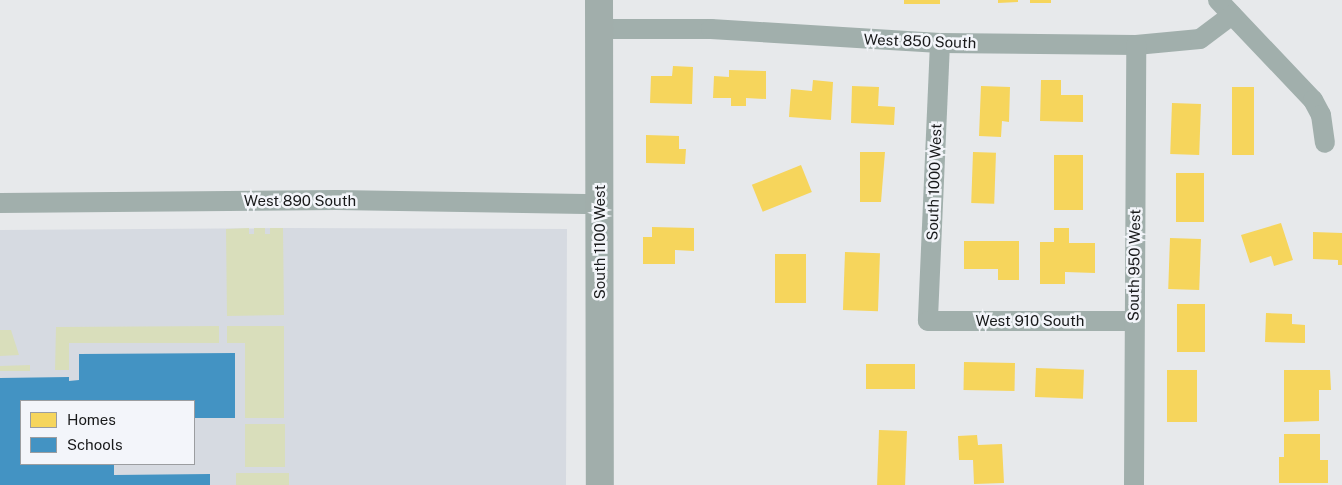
<!DOCTYPE html>
<html>
<head>
<meta charset="utf-8">
<style>
	body { margin:0 }
	#map { position:relative; width:1342px; height:485px; overflow:hidden; background:#e7e9eb; font-family:"Public Sans",sans-serif }
	div>[style] { position:absolute }
	[style*='--x'] { left:calc(var(--x)*1px); top:calc(var(--y)*1px); width:calc(var(--w)*1px); rotate:calc(var(--a)*1deg) }
	.built>* { inset:0; background:#d6dae1 }
	.green>* { inset:0; background:#d9debb; transform-origin:0 0 }
	.homes>* { inset:0; background:#f6d55c; transform-origin:0 0 }
	.schools>* { inset:0; background:#4393c3 }
	.street>* { height:20px; margin:-10px; padding:0 10px; transform-origin:10px; border-radius:10px; background:#a1afac }
	.secondary>* { height:28px; margin:-14px; padding:0 14px; transform-origin:14px; border-radius:14px; background:#a1aeab }
	span { translate:-50% -50%; white-space:nowrap; text-align:center; line-height:1.15; -webkit-text-stroke:5px #f3f5fa; paint-order:stroke }
	.street-label { font-size:15px; color:#18191a }
	.legend { position:absolute; left:20px; top:400px; width:175px; height:65px; box-sizing:border-box; background:#f3f5fa; border:1px solid #9b9da0; margin:0; padding:6px 9px; list-style:none; font-size:15px; color:#18191a }
	.legend li { display:flex; align-items:center; gap:10px; height:25px }
	.legend b { width:25px; border:1px solid #9b9da0 }
</style>
</head>
<body>
<div id="map">
	<div class="built">
		<div style="clip-path:polygon(evenodd,283px 228px,567px 229px,566px 485px,0 485px,0 230px,283px 228px,21px 401px,194px 401px,194px 464px,21px 464px,21px 401px)"></div>
	</div>
	<div class="green">
		<div style="clip-path:polygon(249px 228px,249px 234px,254px 234px,254px 228px,265px 228px,265px 234px,270px 234px,270px 228px,283px 228px,284px 315px,227px 316px,226px 229px)"></div>
		<div style="clip-path:polygon(219px 326px,219px 343px,69px 343px,69px 370px,55px 370px,56px 327px)"></div>
		<div style="clip-path:polygon(227px 326px,284px 326px,284px 418px,245px 418px,245px 343px,227px 343px)"></div>
		<div style="clip-path:polygon(0 330px,11px 330px,19px 355px,0 356px)"></div>
		<div style="clip-path:polygon(30px 365px,30px 371px,0 371px,0 366px)"></div>
		<div style="left:285px;top:424px;width:43px;height:40px;rotate:90deg"></div>
		<div style="left:289px;top:473px;width:12px;height:53px;rotate:90deg"></div>
	</div>
	<div class="homes">
		<div style="left:904px;top:0;width:36px;height:4px"></div>
		<div style="clip-path:polygon(998px 0,1018px 0,1018px 2px,998px 3px)"></div>
		<div style="left:1030px;top:0;width:21px;height:3px"></div>
		<div style="clip-path:polygon(673px 66px,693px 67px,692px 104px,650px 103px,651px 76px,672px 76px)"></div>
		<div style="clip-path:polygon(729px 70px,766px 71px,766px 99px,746px 98px,746px 106px,731px 106px,731px 98px,713px 98px,714px 76px,729px 77px)"></div>
		<div style="clip-path:polygon(813px 80px,833px 82px,831px 120px,789px 117px,791px 89px,812px 91px)"></div>
		<div style="clip-path:polygon(1041px 80px,1061px 80px,1061px 95px,1083px 95px,1083px 122px,1040px 121px)"></div>
		<div style="clip-path:polygon(852px 86px,879px 87px,878px 106px,895px 107px,894px 125px,851px 123px)"></div>
		<div style="clip-path:polygon(981px 86px,1010px 87px,1009px 122px,1002px 121px,1001px 137px,979px 136px)"></div>
		<div style="left:1232px;top:87px;width:22px;height:68px"></div>
		<div style="left:1172px;top:103px;width:29px;height:51px;rotate:2deg"></div>
		<div style="clip-path:polygon(646px 135px,679px 136px,679px 149px,686px 149px,685px 164px,646px 163px)"></div>
		<div style="clip-path:polygon(860px 152px,885px 152px,881px 202px,860px 202px)"></div>
		<div style="left:973px;top:152px;width:23px;height:51px;rotate:2deg"></div>
		<div style="left:1054px;top:155px;width:29px;height:55px"></div>
		<div style="left:801px;top:165px;width:29px;height:53px;rotate:68deg"></div>
		<div style="left:1176px;top:173px;width:28px;height:49px"></div>
		<div style="clip-path:polygon(1281px 223px,1293px 260px,1274px 266px,1271px 256px,1250px 263px,1241px 235px)"></div>
		<div style="clip-path:polygon(652px 227px,694px 228px,694px 251px,675px 250px,675px 264px,643px 264px,643px 237px,652px 237px)"></div>
		<div style="clip-path:polygon(1054px 228px,1069px 228px,1069px 243px,1095px 243px,1095px 273px,1065px 272px,1065px 284px,1040px 284px,1040px 242px,1054px 242px)"></div>
		<div style="clip-path:polygon(1313px 232px,1342px 233px,1342px 265px,1338px 265px,1338px 260px,1313px 259px)"></div>
		<div style="left:1170px;top:238px;width:31px;height:51px;rotate:2deg"></div>
		<div style="clip-path:polygon(964px 241px,1019px 241px,1019px 280px,998px 280px,998px 269px,964px 269px)"></div>
		<div style="left:845px;top:252px;width:35px;height:58px;rotate:2deg"></div>
		<div style="left:775px;top:254px;width:31px;height:49px"></div>
		<div style="left:1177px;top:304px;width:28px;height:48px"></div>
		<div style="clip-path:polygon(1266px 313px,1292px 314px,1292px 324px,1305px 325px,1305px 343px,1265px 342px)"></div>
		<div style="left:964px;top:362px;width:51px;height:28px;rotate:1deg"></div>
		<div style="left:915px;top:364px;width:25px;height:49px;rotate:90deg"></div>
		<div style="left:1036px;top:368px;width:48px;height:29px;rotate:2deg"></div>
		<div style="left:1167px;top:370px;width:30px;height:52px"></div>
		<div style="clip-path:polygon(1284px 370px,1330px 370px,1331px 390px,1319px 390px,1319px 421px,1284px 422px)"></div>
		<div style="left:879px;top:430px;width:28px;height:55px;rotate:2deg"></div>
		<div style="clip-path:polygon(1284px 434px,1320px 434px,1320px 460px,1328px 460px,1328px 483px,1279px 483px,1279px 457px,1284px 457px)"></div>
		<div style="clip-path:polygon(977px 435px,978px 445px,1002px 444px,1004px 483px,974px 484px,973px 460px,959px 460px,958px 436px)"></div>
	</div>
	<div class="schools">
		<div style="clip-path:polygon(235px 353px,235px 418px,194px 418px,194px 401px,21px 401px,21px 464px,114px 465px,114px 475px,210px 474px,210px 485px,0 485px,0 378px,69px 377px,69px 381px,79px 380px,79px 354px)"></div>
	</div>
	<div class="street">
		<div style="--x:1218;--y:0;--w:138;--a:46.5"></div>
		<div style="--x:1313;--y:100;--w:17;--a:62"></div>
		<div style="--x:1321;--y:115;--w:28;--a:82"></div>
		<div style="--x:599;--y:29;--w:112;--a:0"></div>
		<div style="--x:711;--y:29;--w:229;--a:3.5"></div>
		<div style="--x:940;--y:43;--w:196;--a:0.6"></div>
		<div style="--x:1136;--y:45;--w:64;--a:-5.4"></div>
		<div style="--x:1200;--y:39;--w:40;--a:-37"></div>
		<div style="--x:940;--y:43;--w:278;--a:92.5"></div>
		<div style="--x:928;--y:321;--w:205;--a:0"></div>
		<div style="--x:0;--y:203;--w:336;--a:-0.5"></div>
		<div style="--x:336;--y:200;--w:264;--a:0.9"></div>
		<div style="--x:1134;--y:485;--w:440;--a:-89.7"></div>
	</div>
	<div class="secondary">
		<div style="--x:599;--y:0;--w:485;--a:89.9"></div>
	</div>
	<div class="street-label">
		<span style="left:920px;top:41px;rotate:2deg">West 850 South</span>
		<span style="left:934px;top:182px;rotate:-88deg">South 1000 West</span>
		<span style="left:300px;top:201px">West 890 South</span>
		<span style="left:600px;top:242px;rotate:-90deg">South 1100 West</span>
		<span style="left:1134px;top:265px;rotate:-89deg">South 950 West</span>
		<span style="left:1030px;top:321px">West 910 South</span>
	</div>
	<ul class="legend">
	<li><b style="height:14px;background:#f6d55c"></b>Homes</li>
	<li><b style="height:14px;background:#4393c3"></b>Schools</li>
	</ul>
</div>
</body>
</html>
